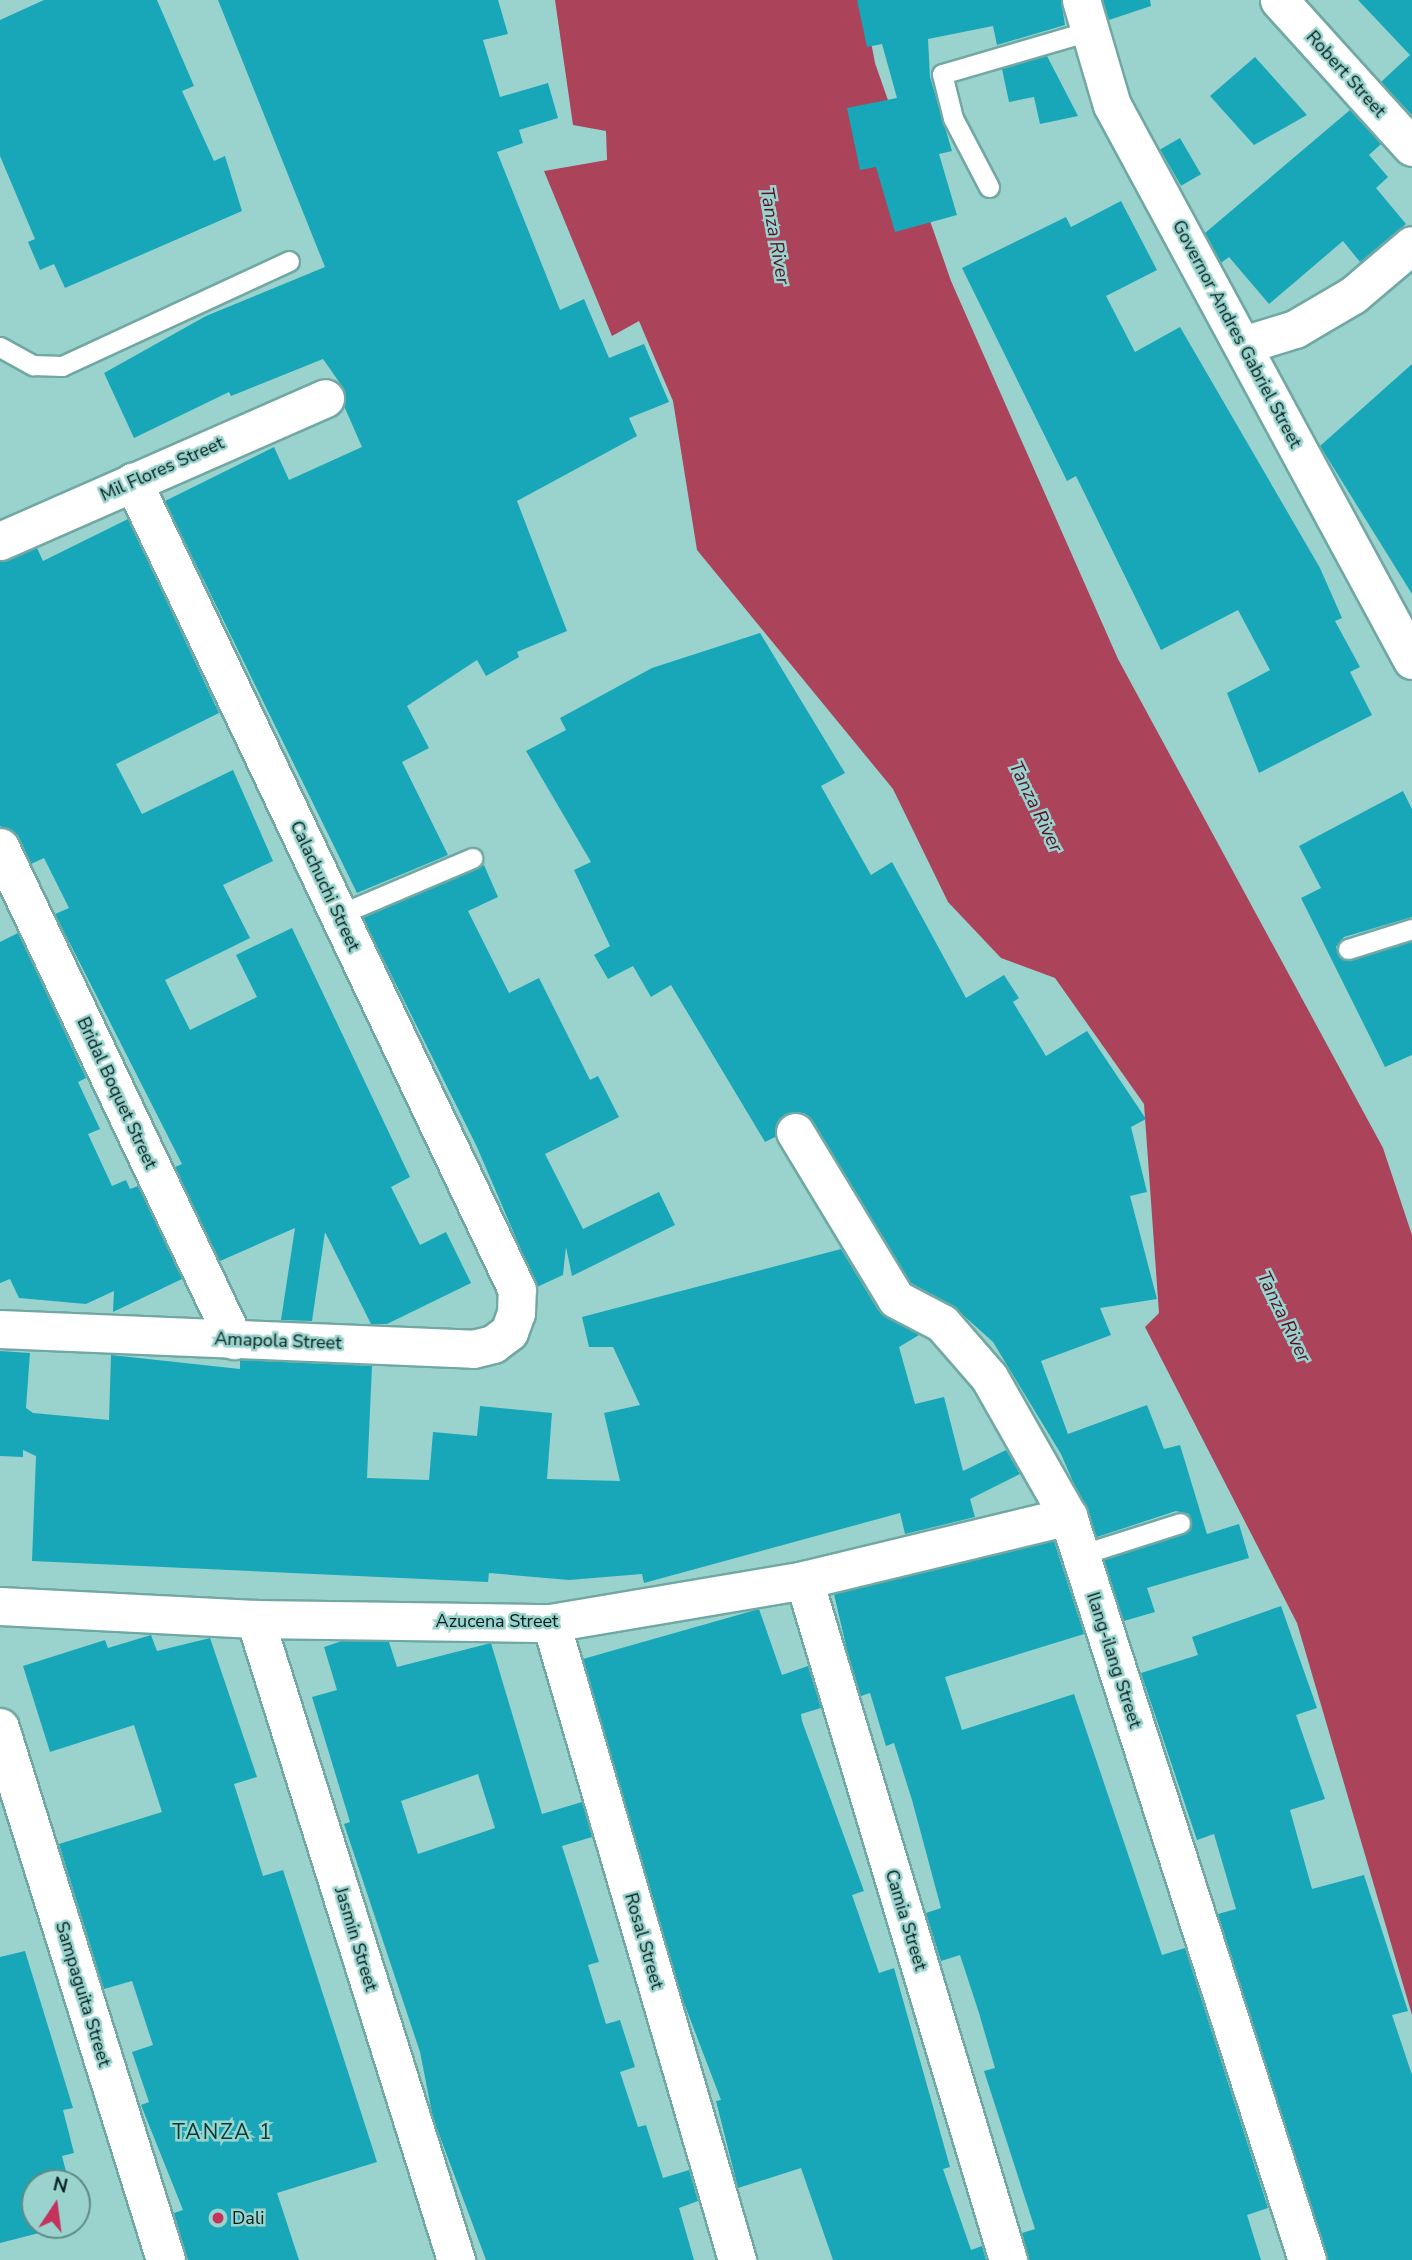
<!DOCTYPE html>
<html>
<head>
<meta charset="utf-8">
<style>
	body { margin:0 }
	#map { position:relative; width:1412px; height:2260px; overflow:hidden; background:#9ad3cd; font-family:"Nunito Sans",sans-serif }
	div>[style] { position:absolute }
	[style*='--x'] { left:calc(var(--x)*1px); top:calc(var(--y)*1px); width:calc(var(--w)*1px); rotate:calc(var(--a)*1deg) }
	.water>* { inset:0; background:#ab435b }
	.building>* { inset:0; background:#18a7b8; transform-origin:0 0 }
	.roads { filter:drop-shadow(2px 0 #71a8a3) drop-shadow(-2px 0 #71a8a3) drop-shadow(0 2px #71a8a3) drop-shadow(0 -2px #71a8a3) }
	.service>* { height:19px; margin:-9.5px; padding:0 9.5px; transform-origin:9.5px; border-radius:9.5px; background:#fff }
	.minor>* { height:37px; margin:-18.5px; padding:0 18.5px; transform-origin:18.5px; border-radius:18.5px; background:#fff }
	.tertiary>* { height:38px; margin:-19px; padding:0 19px; transform-origin:19px; border-radius:19px; background:#fff }
	.dots>* { width:19px; height:19px; translate:-50% -50%; box-sizing:border-box; border:4px solid #9ad3cd; border-radius:50% }
	span { translate:-50% -50%; white-space:nowrap; text-align:center; line-height:1.15; -webkit-text-stroke:5px #9ad3cd; paint-order:stroke }
	.street-label { font-size:18px; color:#071e1c }
	.poi-label { font-size:18px; color:#071e1c }
	.left { translate:0 -50%; text-align:left }
	.water-label { font-size:19px; color:#561125; font-style:italic }
	.quarter-label { font-size:21px; color:#00403c; letter-spacing:2px }
	.north { position:absolute; left:21px; top:2169px; width:70px; height:70px; box-sizing:border-box; background:#9ad3cd; border:2px solid #5f8b86; border-radius:50%; rotate:13deg; font-size:19px; font-weight:700; line-height:28px; text-align:center; color:#071e1c }
	.north::after { content:''; display:block; margin:auto; width:24px; height:32px; background:#c3345d; clip-path:polygon(50% 0,100% 100%,50% 72%,0 100%) }
</style>
</head>
<body>
<div id="map">
	<div class="water">
		<div style="clip-path:polygon(555px 0,863px 0,875px 63px,951px 281px,1118px 659px,1383px 1148px,1412px 1235px,1412px 2015px,1297px 1623px,1145px 1327px,1159px 1313px,1144px 1104px,1055px 978px,1001px 958px,948px 902px,893px 789px,697px 550px,673px 401px,639px 321px,612px 336px,544px 171px,607px 160px,606px 131px,573px 125px)"></div>
	</div>
	<div class="building">
		<div style="clip-path:polygon(44px 0,157px 0,194px 86px,182px 91px,214px 161px,225px 156px,242px 211px,65px 288px,54px 264px,40px 270px,28px 242px,35px 239px,0 156px,0 20px)"></div>
		<div style="clip-path:polygon(218px 0,498px 0,508px 34px,483px 40px,500px 97px,548px 83px,558px 118px,519px 130px,523px 143px,497px 152px,560px 310px,584px 299px,609px 358px,644px 344px,669px 402px,629px 418px,637px 436px,517px 501px,567px 631px,517px 652px,519px 657px,486px 676px,477px 660px,407px 706px,429px 748px,402px 762px,448px 855px,357px 893px,165px 501px,274px 447px,289px 480px,362px 447px,344px 406px,344px 389px,323px 359px,231px 396px,229px 392px,134px 438px,104px 373px,206px 316px,325px 267px)"></div>
		<div style="clip-path:polygon(857px 0,1061px 0,1065px 25px,997px 45px,993px 26px,928px 39px,930px 77px,952px 151px,939px 154px,957px 215px,895px 232px,876px 167px,860px 170px,847px 108px,897px 98px,882px 44px,867px 47px)"></div>
		<div style="clip-path:polygon(1103px 0,1150px 0,1151px 6px,1109px 20px)"></div>
		<div style="clip-path:polygon(1358px 0,1412px 0,1412px 115px,1381px 82px,1410px 55px)"></div>
		<div style="clip-path:polygon(1047px 56px,1078px 116px,1040px 124px,1034px 97px,1009px 102px,1002px 69px)"></div>
		<div style="clip-path:polygon(1255px 57px,1307px 115px,1254px 145px,1210px 96px)"></div>
		<div style="clip-path:polygon(1350px 110px,1381px 144px,1369px 155px,1388px 177px,1376px 188px,1406px 224px,1360px 262px,1343px 241px,1269px 304px,1229px 257px,1221px 263px,1205px 233px)"></div>
		<div style="left:1180px;top:138px;width:42px;height:23px;rotate:60deg"></div>
		<div style="clip-path:polygon(1121px 201px,1157px 270px,1106px 296px,1135px 352px,1180px 327px,1320px 568px,1342px 618px,1335px 621px,1360px 667px,1350px 672px,1372px 715px,1259px 773px,1227px 693px,1270px 670px,1238px 610px,1161px 650px,1076px 476px,1067px 481px,962px 268px,1066px 217px,1071px 227px)"></div>
		<div style="clip-path:polygon(1412px 364px,1412px 594px,1320px 446px)"></div>
		<div style="clip-path:polygon(128px 519px,219px 713px,116px 764px,142px 814px,233px 770px,273px 861px,223px 885px,250px 938px,165px 980px,190px 1030px,257px 997px,236px 955px,292px 928px,410px 1177px,391px 1187px,420px 1245px,446px 1232px,471px 1283px,387px 1324px,371px 1324px,325px 1232px,312px 1321px,281px 1320px,295px 1228px,220px 1261px,175px 1167px,182px 1164px,55px 914px,69px 908px,44px 858px,31px 864px,19px 837px,0 826px,0 562px,37px 548px,43px 561px)"></div>
		<div style="clip-path:polygon(760px 633px,845px 773px,821px 786px,871px 875px,892px 862px,966px 998px,1004px 975px,1019px 998px,1013px 1002px,1046px 1056px,1087px 1031px,1146px 1119px,1131px 1127px,1147px 1192px,1130px 1196px,1157px 1299px,1100px 1308px,1111px 1335px,1041px 1361px,1068px 1434px,1147px 1405px,1164px 1449px,1180px 1445px,1207px 1534px,1239px 1524px,1249px 1558px,1147px 1588px,1155px 1612px,1124px 1621px,1104px 1560px,1184px 1534px,1192px 1525px,1189px 1514px,1176px 1511px,1097px 1537px,1061px 1454px,993px 1342px,952px 1305px,911px 1283px,813px 1121px,804px 1113px,785px 1114px,775px 1137px,765px 1142px,671px 985px,651px 997px,633px 966px,608px 979px,594px 955px,610px 946px,574px 870px,591px 862px,526px 751px,566px 730px,560px 718px,652px 668px)"></div>
		<div style="clip-path:polygon(1403px 791px,1412px 809px,1412px 917px,1344px 937px,1336px 947px,1340px 958px,1351px 961px,1412px 942px,1412px 1055px,1385px 1067px,1301px 898px,1321px 888px,1299px 846px)"></div>
		<div style="clip-path:polygon(484px 865px,498px 897px,468px 911px,509px 993px,539px 978px,590px 1080px,598px 1076px,619px 1117px,545px 1154px,583px 1229px,659px 1192px,675px 1225px,572px 1276px,566px 1247px,563px 1275px,537px 1287px,477px 1147px,363px 918px)"></div>
		<div style="clip-path:polygon(18px 933px,86px 1078px,78px 1082px,100px 1129px,88px 1134px,112px 1186px,126px 1180px,130px 1189px,138px 1186px,182px 1279px,113px 1312px,114px 1291px,86px 1304px,19px 1298px,10px 1279px,0 1283px,0 942px)"></div>
		<div style="clip-path:polygon(841px 1249px,878px 1310px,919px 1335px,899px 1347px,915px 1404px,944px 1397px,963px 1471px,1006px 1450px,1020px 1474px,970px 1499px,975px 1517px,905px 1534px,900px 1513px,644px 1583px,642px 1574px,569px 1580px,489px 1573px,488px 1582px,32px 1561px,36px 1456px,23px 1450px,23px 1457px,0 1456px,0 1351px,30px 1353px,26px 1408px,33px 1413px,109px 1420px,111px 1355px,240px 1369px,240px 1360px,372px 1366px,367px 1478px,429px 1480px,433px 1432px,477px 1436px,480px 1406px,552px 1413px,547px 1479px,620px 1481px,604px 1413px,640px 1405px,613px 1347px,589px 1347px,582px 1317px)"></div>
		<div style="clip-path:polygon(1054px 1541px,1084px 1634px,945px 1677px,962px 1730px,1074px 1694px,1162px 1955px,1185px 1948px,1268px 2208px,1247px 2215px,1261px 2260px,1028px 2260px,1022px 2233px,1035px 2229px,984px 2071px,995px 2068px,979px 2013px,960px 1955px,941px 1961px,926px 1913px,941px 1908px,912px 1800px,894px 1743px,886px 1746px,870px 1693px,861px 1696px,847px 1650px,834px 1594px)"></div>
		<div style="clip-path:polygon(1281px 1606px,1317px 1708px,1296px 1715px,1325px 1799px,1290px 1810px,1312px 1889px,1364px 1875px,1408px 2011px,1392px 2015px,1412px 2075px,1412px 2260px,1327px 2260px,1218px 1914px,1236px 1909px,1214px 1834px,1197px 1840px,1141px 1673px,1198px 1655px,1192px 1637px)"></div>
		<div style="clip-path:polygon(759px 1609px,782px 1675px,808px 1666px,821px 1708px,801px 1714px,802px 1721px,864px 1891px,852px 1895px,879px 1973px,894px 1968px,950px 2167px,943px 2169px,971px 2250px,982px 2246px,986px 2260px,833px 2260px,801px 2168px,738px 2188px,716px 2101px,721px 2100px,681px 1995px,583px 1659px)"></div>
		<div style="clip-path:polygon(151px 1635px,157px 1651px,210px 1638px,257px 1777px,234px 1784px,263px 1876px,283px 1870px,377px 2162px,277px 2193px,299px 2260px,188px 2260px,174px 2213px,183px 2210px,141px 2105px,149px 2102px,132px 2052px,153px 2045px,132px 1981px,104px 1989px,59px 1844px,162px 1812px,134px 1725px,50px 1752px,23px 1666px,105px 1640px,108px 1648px)"></div>
		<div style="clip-path:polygon(evenodd,342px 1641px,389px 1642px,397px 1667px,491px 1643px,542px 1814px,582px 1802px,592px 1837px,562px 1846px,599px 1962px,588px 1965px,606px 2024px,620px 2020px,635px 2067px,620px 2072px,638px 2127px,646px 2125px,663px 2178px,689px 2170px,698px 2201px,679px 2208px,694px 2260px,486px 2260px,433px 2118px,420px 2052px,344px 1824px,350px 1822px,312px 1697px,337px 1690px,324px 1647px,342px 1641px,478px 1774px,495px 1828px,418px 1854px,401px 1801px,478px 1774px)"></div>
		<div style="clip-path:polygon(25px 1951px,73px 2108px,63px 2110px,74px 2153px,62px 2156px,69px 2183px,35px 2183px,35px 2225px,52px 2225px,47px 2231px,0 2243px,0 1957px)"></div>
	</div>
	<div class="roads">
		<div class="service">
			<div style="--x:989;--y:187;--w:78;--a:-117.6"></div>
			<div style="--x:953;--y:118;--w:45;--a:-104"></div>
			<div style="--x:942;--y:74;--w:153;--a:-16.3"></div>
			<div style="--x:0;--y:347;--w:38;--a:29"></div>
			<div style="--x:33;--y:365;--w:29;--a:2"></div>
			<div style="--x:62;--y:366;--w:250;--a:-24.8"></div>
			<div style="--x:338;--y:915;--w:146;--a:-23"></div>
			<div style="--x:1348;--y:949;--w:67;--a:-17.4"></div>
			<div style="--x:1080;--y:1555;--w:105;--a:-17.7"></div>
		</div>
		<div class="minor">
			<div style="--x:1081;--y:0;--w:109;--a:73.6"></div>
			<div style="--x:1112;--y:105;--w:631;--a:61.61"></div>
			<div style="--x:1279;--y:0;--w:198;--a:47.9"></div>
			<div style="--x:1243;--y:345;--w:54;--a:-17.1"></div>
			<div style="--x:1295;--y:329;--w:67;--a:-30.4"></div>
			<div style="--x:1353;--y:295;--w:77;--a:-40.3"></div>
			<div style="--x:0;--y:541;--w:355;--a:-23.7"></div>
			<div style="--x:0;--y:847;--w:546;--a:64.61"></div>
			<div style="--x:795;--y:1132;--w:195;--a:58.8"></div>
			<div style="--x:896;--y:1299;--w:52;--a:27.6"></div>
			<div style="--x:942;--y:1323;--w:72;--a:49"></div>
			<div style="--x:989;--y:1377;--w:160;--a:60.4"></div>
			<div style="--x:1068;--y:1516;--w:781;--a:72.19"></div>
			<div style="--x:0;--y:1329;--w:473;--a:2.4"></div>
			<div style="--x:473;--y:1349;--w:21;--a:-14"></div>
			<div style="--x:493;--y:1344;--w:20;--a:-37"></div>
			<div style="--x:509;--y:1332;--w:20;--a:-70"></div>
			<div style="--x:516;--y:1313;--w:23;--a:-88"></div>
			<div style="--x:517;--y:1290;--w:895;--a:-115.42"></div>
			<div style="--x:804;--y:1580;--w:710;--a:73.3"></div>
			<div style="--x:0;--y:1606;--w:255;--a:2.9"></div>
			<div style="--x:255;--y:1619;--w:296;--a:0.8"></div>
			<div style="--x:551;--y:1623;--w:257;--a:-9.6"></div>
			<div style="--x:804;--y:1580;--w:272;--a:-13.6"></div>
			<div style="--x:255;--y:1619;--w:672;--a:72.59"></div>
			<div style="--x:551;--y:1623;--w:664;--a:73.72"></div>
		</div>
		<div class="tertiary">
			<div style="--x:0;--y:1728;--w:557;--a:72.67"></div>
		</div>
	</div>
	<div class="dots">
		<div style="left:218px;top:2218px;background:#c3345d"></div>
	</div>
	<div class="street-label">
		<span style="left:1346px;top:74px;rotate:48deg">Robert Street</span>
		<span style="left:1237px;top:334px;rotate:62deg">Governor Andres Gabriel Street</span>
		<span style="left:162px;top:469px;rotate:-24deg">Mil Flores Street</span>
		<span style="left:325px;top:886px;rotate:65deg">Calachuchi Street</span>
		<span style="left:117px;top:1093px;rotate:65deg">Bridal Boquet Street</span>
		<span style="left:278px;top:1341px;rotate:2deg">Amapola Street</span>
		<span style="left:497px;top:1621px">Azucena Street</span>
		<span style="left:1114px;top:1660px;rotate:72deg">Ilang-ilang Street</span>
		<span style="left:906px;top:1920px;rotate:73deg">Camia Street</span>
		<span style="left:356px;top:1939px;rotate:73deg">Jasmin Street</span>
		<span style="left:644px;top:1941px;rotate:74deg">Rosal Street</span>
		<span style="left:83px;top:1994px;rotate:73deg">Sampaguita Street</span>
	</div>
	<div class="poi-label">
		<span class="left" style="left:232px;top:2218px">Dali</span>
	</div>
	<div class="water-label">
		<span style="left:774px;top:236px;rotate:80deg">Tanza River</span>
		<span style="left:1035px;top:807px;rotate:64deg">Tanza River</span>
		<span style="left:1283px;top:1317px;rotate:64deg">Tanza River</span>
	</div>
	<div class="quarter-label">
		<span style="left:223px;top:2132px">TANZA 1</span>
	</div>
	<div class="north">N</div>
</div>
</body>
</html>
